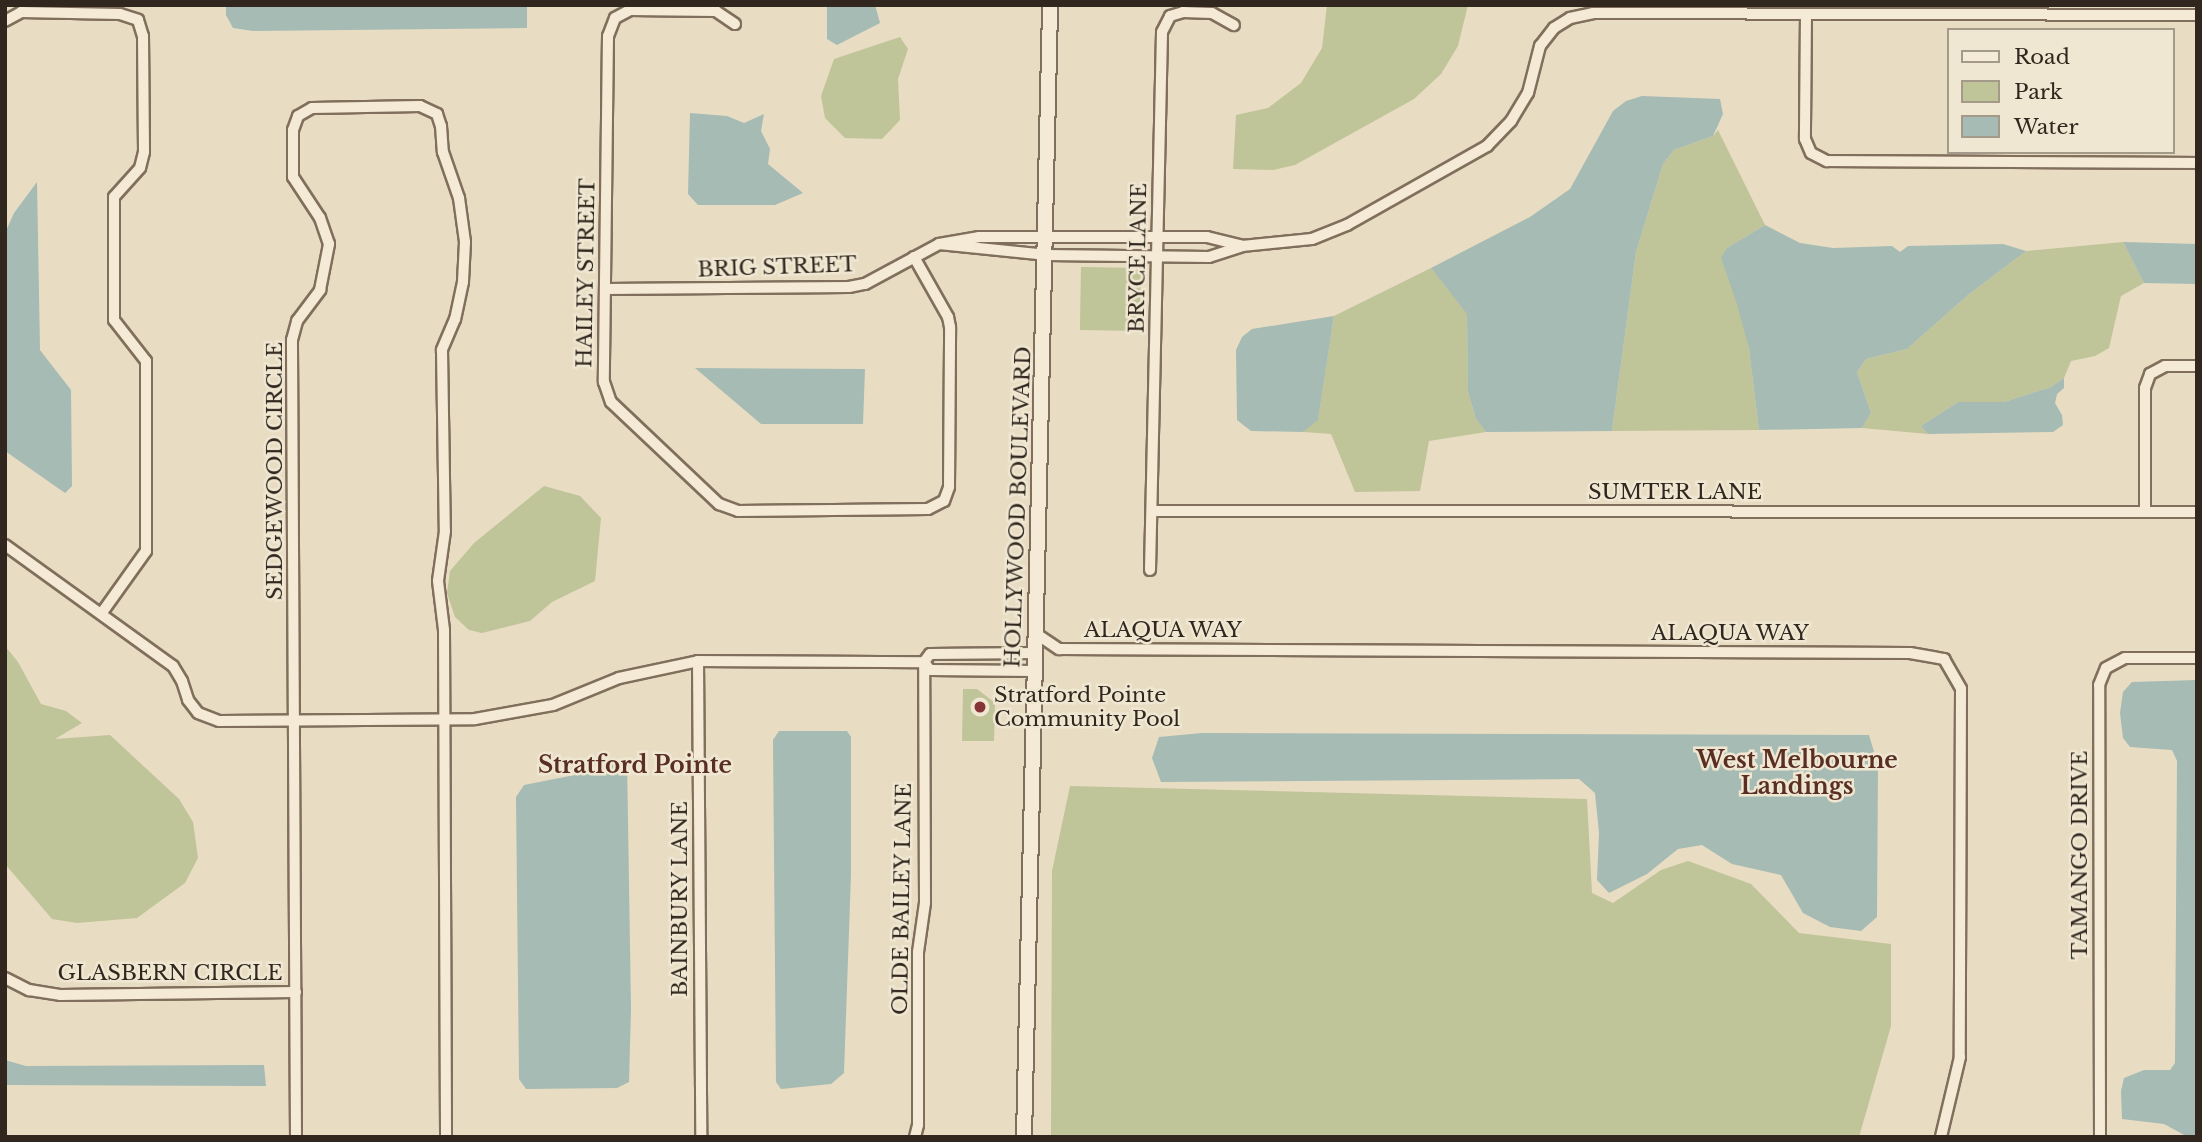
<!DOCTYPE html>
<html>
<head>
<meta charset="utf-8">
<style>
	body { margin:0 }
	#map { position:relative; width:2202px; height:1142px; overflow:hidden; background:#e8dcc3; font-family:"Libre Baskerville",serif }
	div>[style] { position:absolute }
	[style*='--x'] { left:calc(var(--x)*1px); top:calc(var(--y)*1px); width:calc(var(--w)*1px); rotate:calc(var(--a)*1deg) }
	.green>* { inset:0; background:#c0c499; transform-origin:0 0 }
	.water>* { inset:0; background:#a5bbb4 }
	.roads { filter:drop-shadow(2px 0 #806f5c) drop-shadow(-2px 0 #806f5c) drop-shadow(0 2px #806f5c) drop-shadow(0 -2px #806f5c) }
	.minor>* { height:10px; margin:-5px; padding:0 5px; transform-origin:5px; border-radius:5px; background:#f4ead5 }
	.tertiary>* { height:14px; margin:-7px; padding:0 7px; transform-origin:7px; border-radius:7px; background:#f4ead5 }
	.dots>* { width:19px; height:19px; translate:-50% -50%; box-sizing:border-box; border:4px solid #f0e7d2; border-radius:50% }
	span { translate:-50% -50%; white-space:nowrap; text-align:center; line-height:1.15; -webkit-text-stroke:5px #f0e7d2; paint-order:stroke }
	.street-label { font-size:21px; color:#32271e }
	.poi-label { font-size:21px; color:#32271e }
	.left { translate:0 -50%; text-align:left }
	.neighbourhood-label { font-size:23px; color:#592e23; font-weight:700 }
	.frame { position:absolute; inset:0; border:7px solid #32271e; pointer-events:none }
	.legend { position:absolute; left:1947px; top:28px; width:228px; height:126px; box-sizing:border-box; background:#f0e7d2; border:2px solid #a49a8a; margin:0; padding:9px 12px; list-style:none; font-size:21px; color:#32271e }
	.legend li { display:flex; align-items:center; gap:14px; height:35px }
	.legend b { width:35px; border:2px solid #a49a8a }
</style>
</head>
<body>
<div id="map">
	<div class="green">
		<div style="clip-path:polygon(1327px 5px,1468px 5px,1458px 46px,1441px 74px,1414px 99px,1295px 165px,1273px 170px,1233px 169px,1236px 115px,1268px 108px,1301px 83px,1322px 48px)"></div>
		<div style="clip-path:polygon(900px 37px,908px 49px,898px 79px,900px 120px,882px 139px,845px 138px,825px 118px,821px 96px,834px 59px)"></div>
		<div style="clip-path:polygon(1718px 130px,1765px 225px,1727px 248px,1749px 349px,1759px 430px,1612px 431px,1636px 252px,1663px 164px,1674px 150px,1713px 136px)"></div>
		<div style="clip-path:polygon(2123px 242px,2144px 283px,2121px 296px,2109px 348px,2095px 356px,2071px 361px,2064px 378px,2051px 387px,2004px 402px,1958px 402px,1921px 426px,1928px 434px,1862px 428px,1871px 413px,1857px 372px,1866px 359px,1907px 349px,1968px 295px,2026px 251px)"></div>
		<div style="left:1081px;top:267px;width:60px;height:63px;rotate:1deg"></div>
		<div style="clip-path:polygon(1431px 268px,1467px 313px,1468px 392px,1476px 419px,1486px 432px,1429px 441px,1420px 491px,1355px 492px,1331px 434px,1303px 432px,1318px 419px,1334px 316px)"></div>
		<div style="clip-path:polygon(544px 486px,580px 496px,601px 518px,595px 581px,552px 602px,530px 621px,482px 633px,469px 630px,455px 617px,447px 593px,450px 571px,474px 543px)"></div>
		<div style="clip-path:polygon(5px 646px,18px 662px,41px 704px,66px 711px,82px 723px,55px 739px,110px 735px,179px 799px,193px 822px,198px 858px,185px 883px,137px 918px,77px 923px,52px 919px,5px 864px)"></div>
		<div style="clip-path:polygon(963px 689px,977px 689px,995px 703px,994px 741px,962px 741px)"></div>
		<div style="clip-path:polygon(1070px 786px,1587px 799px,1592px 893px,1613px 903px,1661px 870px,1688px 861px,1751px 884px,1799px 933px,1891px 944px,1891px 1026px,1859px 1137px,1051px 1137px,1052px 871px)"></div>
	</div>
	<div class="water">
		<div style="clip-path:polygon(226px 5px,527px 5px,527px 28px,253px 31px,233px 28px,226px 15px)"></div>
		<div style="clip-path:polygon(827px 5px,875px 5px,880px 23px,837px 45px,827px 39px)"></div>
		<div style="clip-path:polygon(1642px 96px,1720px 99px,1723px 114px,1713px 136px,1674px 150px,1663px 164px,1636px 252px,1612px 431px,1486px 432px,1476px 419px,1468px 392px,1467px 314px,1431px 268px,1530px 217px,1570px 189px,1613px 111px,1626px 101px)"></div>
		<div style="clip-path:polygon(690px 113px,727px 116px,744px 123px,764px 114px,761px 131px,770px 149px,768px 164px,803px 193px,775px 205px,698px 205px,688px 194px)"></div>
		<div style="clip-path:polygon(37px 182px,40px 350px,71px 390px,72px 486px,65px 493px,5px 451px,5px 233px,14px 213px)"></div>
		<div style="clip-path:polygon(1765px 225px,1800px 243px,1833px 248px,1892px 246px,1900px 252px,1908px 246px,2003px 244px,2026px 251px,1968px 295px,1907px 349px,1866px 359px,1857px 372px,1871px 413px,1862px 428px,1759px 430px,1749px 349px,1737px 304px,1721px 258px,1727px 248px)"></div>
		<div style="clip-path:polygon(2123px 242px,2197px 244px,2197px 284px,2144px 283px)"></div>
		<div style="clip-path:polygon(1334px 316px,1318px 420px,1303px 432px,1251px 431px,1237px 420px,1236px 350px,1242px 337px,1252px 329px)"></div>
		<div style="clip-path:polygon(695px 368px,865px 369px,863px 424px,761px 424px)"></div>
		<div style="clip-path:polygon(2064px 378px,2064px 388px,2057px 394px,2055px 403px,2062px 415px,2063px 425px,2053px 432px,1928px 434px,1921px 426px,1958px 402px,2004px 402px,2051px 387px)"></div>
		<div style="clip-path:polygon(2197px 680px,2197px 1137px,2188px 1137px,2164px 1124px,2122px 1119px,2121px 1091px,2124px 1078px,2144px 1070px,2170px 1070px,2175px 1063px,2177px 761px,2172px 750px,2130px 747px,2123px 738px,2120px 713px,2123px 692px,2132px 682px)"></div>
		<div style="clip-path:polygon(779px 731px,847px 731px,851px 737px,851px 874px,844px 1073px,831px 1084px,781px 1089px,776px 1082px,773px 740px)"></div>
		<div style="clip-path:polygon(1202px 733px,1869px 735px,1878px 765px,1877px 917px,1861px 931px,1830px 927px,1803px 913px,1781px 875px,1732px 864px,1702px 845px,1678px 849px,1647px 874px,1609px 893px,1597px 880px,1599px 833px,1595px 793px,1579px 779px,1161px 782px,1152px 758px,1159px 737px)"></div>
		<div style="clip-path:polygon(627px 758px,631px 1009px,629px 1082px,617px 1088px,526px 1089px,519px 1079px,516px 797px,524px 785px,580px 774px)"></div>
		<div style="clip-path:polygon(5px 1060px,26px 1066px,264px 1065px,266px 1086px,5px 1085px)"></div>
	</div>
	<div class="roads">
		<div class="minor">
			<div style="--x:1806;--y:14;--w:125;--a:90.5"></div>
			<div style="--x:1805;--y:139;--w:15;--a:67"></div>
			<div style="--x:1811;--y:153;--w:18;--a:27"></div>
			<div style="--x:1827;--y:161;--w:370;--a:0.3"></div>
			<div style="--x:5;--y:21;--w:18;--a:-29"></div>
			<div style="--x:21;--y:12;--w:99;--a:1.2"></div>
			<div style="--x:120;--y:14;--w:19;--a:18"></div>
			<div style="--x:138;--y:20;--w:17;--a:73"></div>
			<div style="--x:143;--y:36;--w:116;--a:89.5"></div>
			<div style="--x:144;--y:152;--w:16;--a:104"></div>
			<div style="--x:140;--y:168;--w:39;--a:132"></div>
			<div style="--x:114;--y:197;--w:123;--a:90"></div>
			<div style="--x:114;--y:320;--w:52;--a:52"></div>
			<div style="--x:146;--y:361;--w:190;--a:90"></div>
			<div style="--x:146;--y:551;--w:77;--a:125.5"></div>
			<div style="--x:735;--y:24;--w:23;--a:-146"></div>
			<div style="--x:716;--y:11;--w:86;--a:-179.3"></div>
			<div style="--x:630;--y:10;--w:17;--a:152"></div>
			<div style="--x:615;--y:18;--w:19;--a:111"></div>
			<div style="--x:608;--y:36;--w:346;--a:90.7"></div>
			<div style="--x:604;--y:382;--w:21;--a:71"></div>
			<div style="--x:611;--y:402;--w:149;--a:43.4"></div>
			<div style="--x:719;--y:504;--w:20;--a:20"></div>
			<div style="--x:738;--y:511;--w:190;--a:-0.6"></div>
			<div style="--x:928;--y:509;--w:18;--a:-27"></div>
			<div style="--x:944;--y:501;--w:15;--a:-70"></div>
			<div style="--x:949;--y:487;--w:160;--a:-89.6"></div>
			<div style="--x:950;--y:327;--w:10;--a:-101"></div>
			<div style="--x:948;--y:317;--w:69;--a:-119.5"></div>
			<div style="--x:939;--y:244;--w:109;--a:5.8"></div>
			<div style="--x:1047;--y:255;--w:162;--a:0.7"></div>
			<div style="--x:1209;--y:257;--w:35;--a:-18"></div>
			<div style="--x:1242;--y:246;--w:70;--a:-5.7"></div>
			<div style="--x:1312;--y:239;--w:38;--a:-22"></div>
			<div style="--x:1347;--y:225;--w:161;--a:-29.4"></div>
			<div style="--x:1487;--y:146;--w:35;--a:-46"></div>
			<div style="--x:1511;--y:121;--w:33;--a:-59"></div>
			<div style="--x:1528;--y:93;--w:49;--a:-75.7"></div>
			<div style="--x:1540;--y:46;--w:23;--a:-52"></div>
			<div style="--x:1554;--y:28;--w:19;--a:-32"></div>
			<div style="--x:1570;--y:18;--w:24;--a:-12"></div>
			<div style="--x:1593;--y:13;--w:604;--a:0.19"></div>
			<div style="--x:606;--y:289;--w:243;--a:-0.5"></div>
			<div style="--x:849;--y:287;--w:16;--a:-11"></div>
			<div style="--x:865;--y:284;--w:84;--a:-28.4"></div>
			<div style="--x:939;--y:244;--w:41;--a:-9.9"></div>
			<div style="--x:979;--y:237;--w:228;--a:0"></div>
			<div style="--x:1207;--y:237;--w:36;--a:14"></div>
			<div style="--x:1153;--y:511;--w:1044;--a:0.05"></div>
			<div style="--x:2145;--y:512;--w:124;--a:-90"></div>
			<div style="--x:2145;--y:388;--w:15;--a:-70"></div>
			<div style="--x:2150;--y:374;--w:17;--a:-28"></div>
			<div style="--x:2165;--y:366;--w:32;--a:0"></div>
			<div style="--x:5;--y:545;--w:207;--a:35.8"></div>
			<div style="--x:173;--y:666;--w:17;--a:59"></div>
			<div style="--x:182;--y:681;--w:20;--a:72"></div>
			<div style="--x:188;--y:700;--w:16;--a:52"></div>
			<div style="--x:198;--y:713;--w:22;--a:21"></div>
			<div style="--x:219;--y:721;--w:256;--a:-0.4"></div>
			<div style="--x:475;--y:719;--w:79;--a:-10.2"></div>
			<div style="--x:553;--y:705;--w:71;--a:-22.2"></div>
			<div style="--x:619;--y:678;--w:81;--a:-12.1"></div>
			<div style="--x:698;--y:661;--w:226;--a:0.3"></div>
			<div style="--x:1150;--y:570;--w:538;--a:-88.72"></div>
			<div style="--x:1162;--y:32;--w:18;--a:-63"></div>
			<div style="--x:1170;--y:16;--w:14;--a:-17"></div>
			<div style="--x:1183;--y:12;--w:29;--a:2"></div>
			<div style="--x:1212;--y:13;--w:25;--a:29"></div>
			<div style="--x:1035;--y:633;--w:29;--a:34"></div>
			<div style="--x:1059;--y:649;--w:851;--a:0.27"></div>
			<div style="--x:1910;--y:653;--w:35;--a:10"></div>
			<div style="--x:1944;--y:659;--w:34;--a:60"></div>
			<div style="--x:1961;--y:689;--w:368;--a:90.2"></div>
			<div style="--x:1960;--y:1057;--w:82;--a:103.4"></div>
			<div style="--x:698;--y:661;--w:476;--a:89.6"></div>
			<div style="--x:924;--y:662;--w:10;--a:-53"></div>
			<div style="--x:930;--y:654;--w:105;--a:-0.5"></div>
			<div style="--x:924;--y:662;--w:10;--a:53"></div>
			<div style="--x:930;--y:670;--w:104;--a:0.6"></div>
			<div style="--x:5;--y:978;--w:27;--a:27"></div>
			<div style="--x:29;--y:990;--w:31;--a:9"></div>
			<div style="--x:60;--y:995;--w:236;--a:-0.7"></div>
			<div style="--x:296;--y:1137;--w:797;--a:-90.29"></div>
			<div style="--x:292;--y:340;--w:20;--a:-75"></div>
			<div style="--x:297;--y:321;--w:39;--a:-53"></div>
			<div style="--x:320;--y:290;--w:47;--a:-78.9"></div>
			<div style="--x:329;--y:244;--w:28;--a:-109"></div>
			<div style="--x:320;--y:218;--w:49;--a:-123.4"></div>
			<div style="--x:293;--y:177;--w:47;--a:-90"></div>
			<div style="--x:293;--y:130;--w:15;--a:-70"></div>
			<div style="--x:298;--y:116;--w:16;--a:-30"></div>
			<div style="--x:312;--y:108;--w:108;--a:-1.1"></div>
			<div style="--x:420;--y:106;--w:19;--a:25"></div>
			<div style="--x:437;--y:114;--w:13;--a:72"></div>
			<div style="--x:441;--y:126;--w:26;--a:86"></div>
			<div style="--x:443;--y:152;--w:49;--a:70.8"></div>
			<div style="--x:459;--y:198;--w:44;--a:82.2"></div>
			<div style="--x:465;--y:242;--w:40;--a:92.9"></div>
			<div style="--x:463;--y:282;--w:38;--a:102"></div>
			<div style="--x:455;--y:319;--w:34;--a:113"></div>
			<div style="--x:442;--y:350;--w:181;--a:89.1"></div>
			<div style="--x:445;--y:531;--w:50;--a:98"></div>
			<div style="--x:438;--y:581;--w:49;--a:83"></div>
			<div style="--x:444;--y:630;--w:507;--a:89.77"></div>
			<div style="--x:915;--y:1137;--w:12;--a:-76"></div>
			<div style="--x:918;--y:1125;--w:173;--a:-90"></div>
			<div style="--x:918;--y:952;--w:49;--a:-81.9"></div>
			<div style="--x:925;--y:903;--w:241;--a:-90.2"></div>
			<div style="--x:2100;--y:1137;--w:452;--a:-90.1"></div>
			<div style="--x:2099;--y:685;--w:18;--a:-68"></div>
			<div style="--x:2106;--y:668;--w:21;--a:-28"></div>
			<div style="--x:2125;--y:658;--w:72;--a:0"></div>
		</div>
		<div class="tertiary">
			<div style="--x:1024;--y:1137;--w:1132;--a:-88.68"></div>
		</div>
	</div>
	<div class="dots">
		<div style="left:980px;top:707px;background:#873436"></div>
	</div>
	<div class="street-label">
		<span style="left:1138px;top:258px;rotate:-89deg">BRYCE LANE</span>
		<span style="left:777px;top:267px;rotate:-2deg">BRIG STREET</span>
		<span style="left:586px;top:273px;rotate:-89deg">HAILEY STREET</span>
		<span style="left:275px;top:471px;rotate:-90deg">SEDGEWOOD CIRCLE</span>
		<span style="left:1675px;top:492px">SUMTER LANE</span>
		<span style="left:1018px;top:507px;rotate:-88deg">HOLLYWOOD BOULEVARD</span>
		<span style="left:1163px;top:630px">ALAQUA WAY</span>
		<span style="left:1730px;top:633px">ALAQUA WAY</span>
		<span style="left:2080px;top:855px;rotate:-90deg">TAMANGO DRIVE</span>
		<span style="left:680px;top:899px;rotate:-90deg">BAINBURY LANE</span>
		<span style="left:902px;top:899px;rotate:-89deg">OLDE BAILEY LANE</span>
		<span style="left:170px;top:973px">GLASBERN CIRCLE</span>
	</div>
	<div class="poi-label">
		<span class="left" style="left:994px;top:707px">Stratford Pointe<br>Community Pool</span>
	</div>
	<div class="neighbourhood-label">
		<span style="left:1797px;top:773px">West Melbourne<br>Landings</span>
		<span style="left:635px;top:765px">Stratford Pointe</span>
	</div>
	<div class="frame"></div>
	<ul class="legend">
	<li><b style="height:9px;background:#f4ead5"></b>Road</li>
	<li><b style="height:19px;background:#c0c499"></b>Park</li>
	<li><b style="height:19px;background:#a5bbb4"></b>Water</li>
	</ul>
</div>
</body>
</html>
